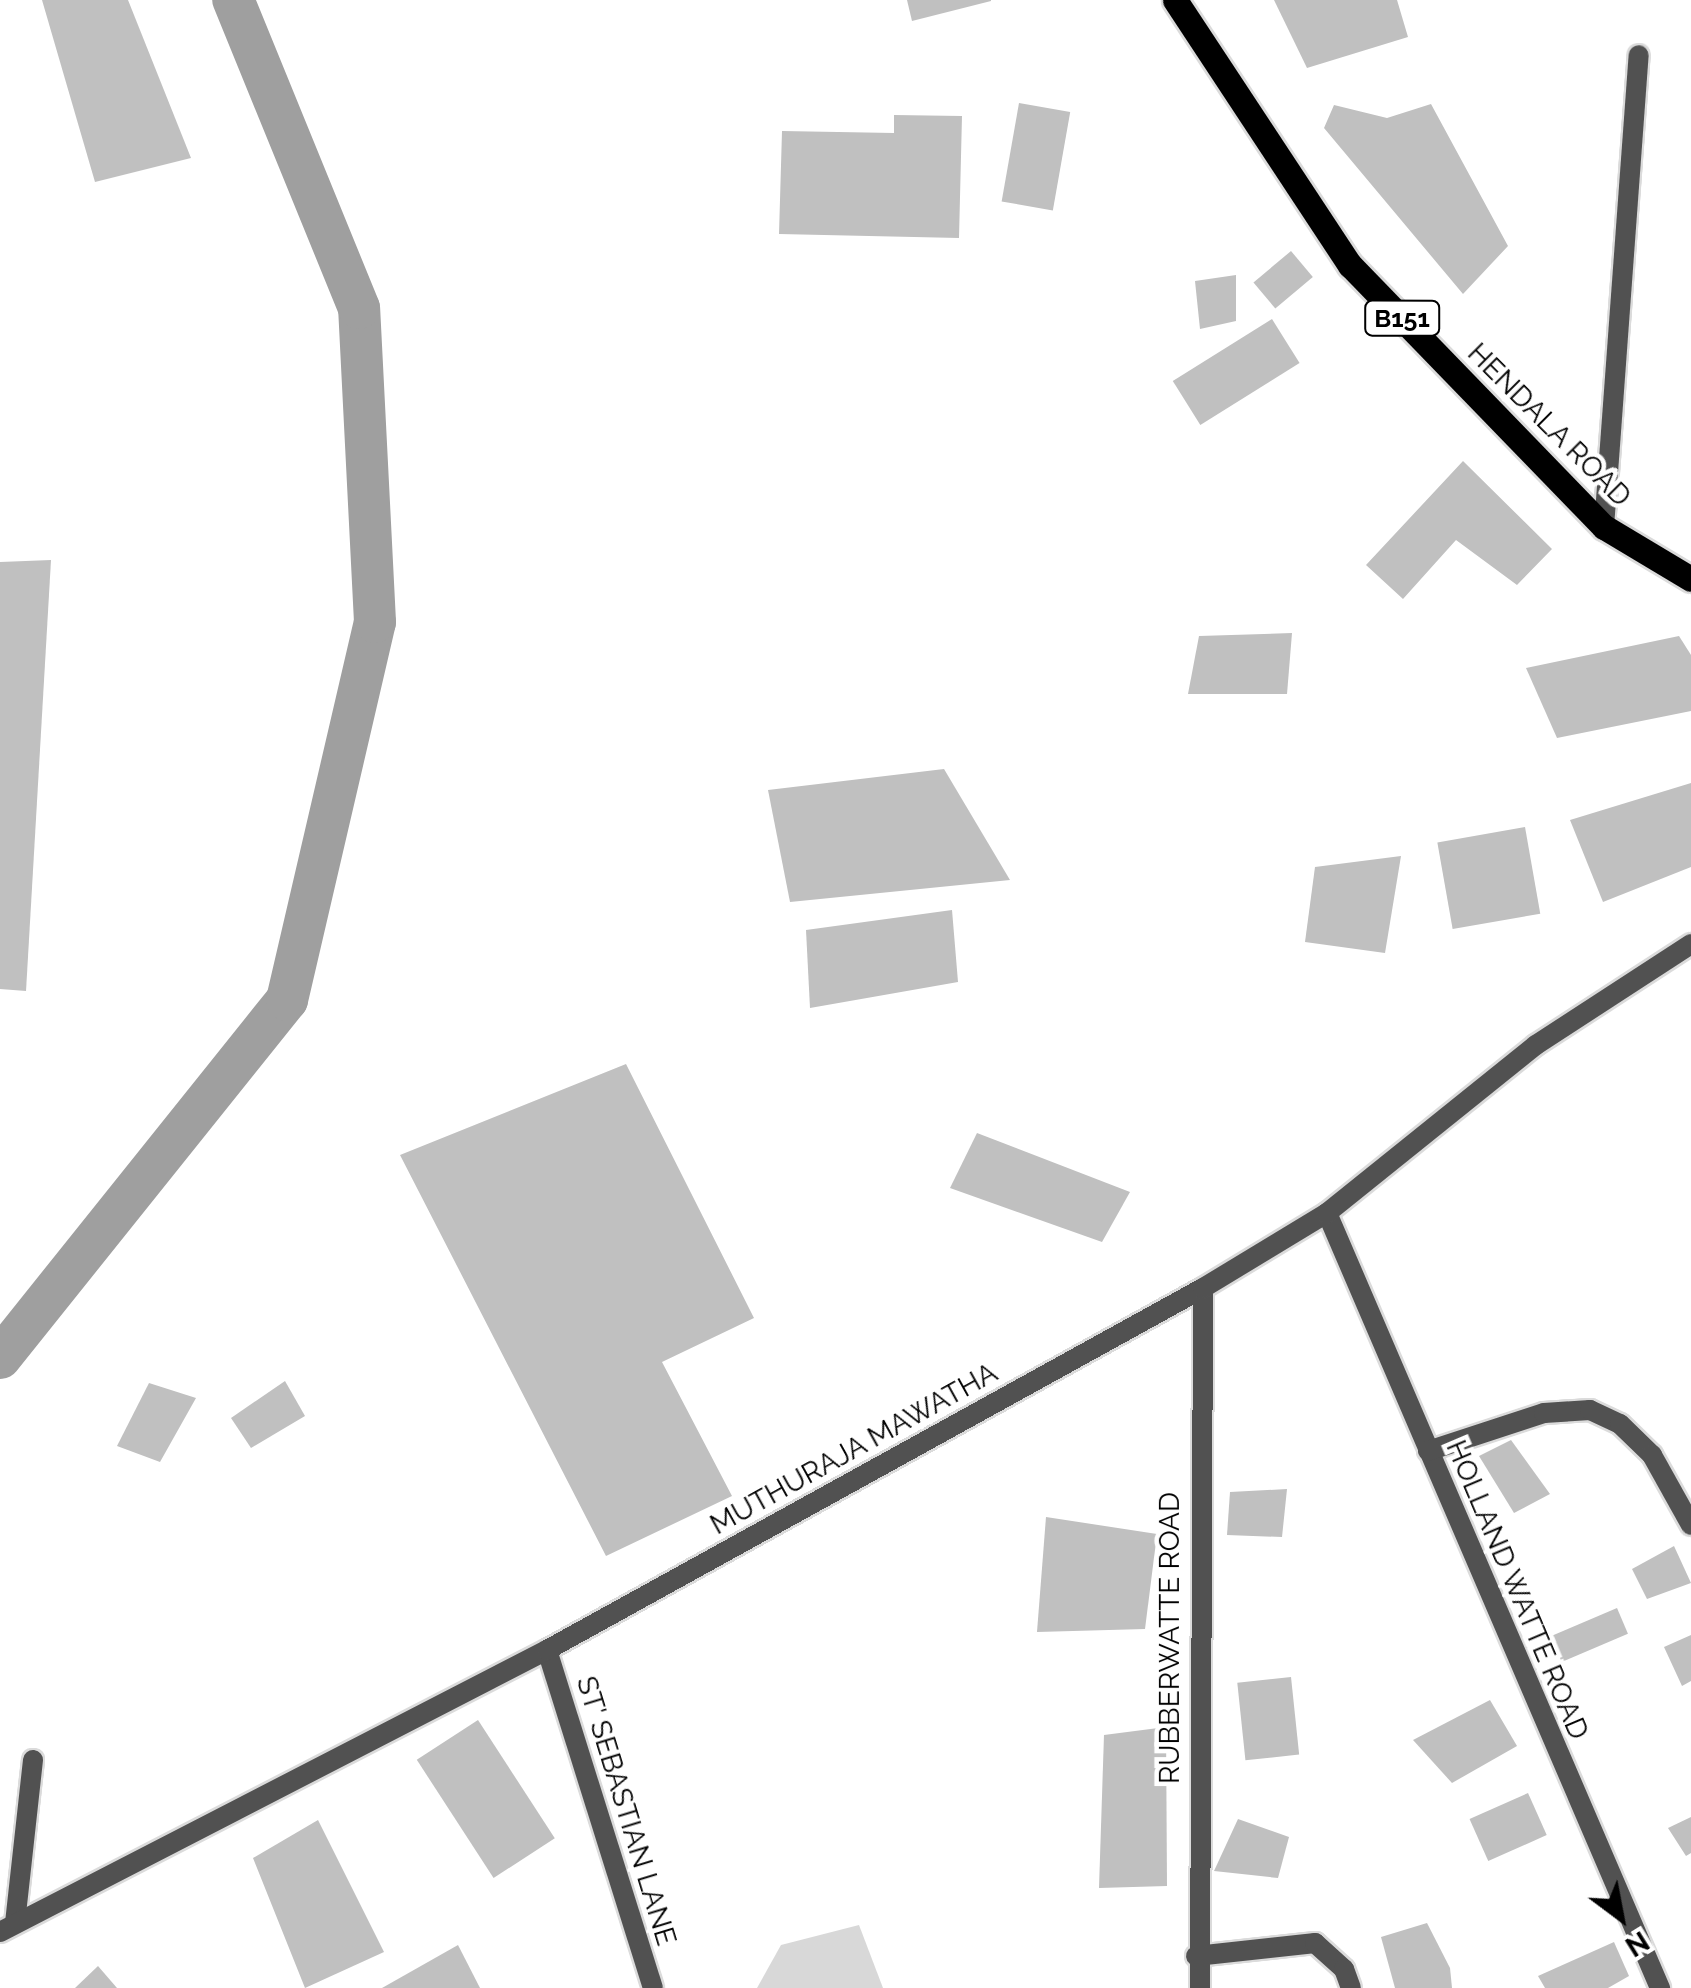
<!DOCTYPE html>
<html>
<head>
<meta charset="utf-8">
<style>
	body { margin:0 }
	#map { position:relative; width:1691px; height:1988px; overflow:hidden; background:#fff; font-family:Raleway,sans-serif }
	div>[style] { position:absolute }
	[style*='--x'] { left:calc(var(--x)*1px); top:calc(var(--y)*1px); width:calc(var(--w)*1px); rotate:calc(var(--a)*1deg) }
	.green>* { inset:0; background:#d8d8d8 }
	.canal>* { height:42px; margin:-21px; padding:0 21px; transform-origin:21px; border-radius:21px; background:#9f9f9f }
	.building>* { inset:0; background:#c0c0c0; transform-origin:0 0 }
	.roads { filter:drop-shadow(2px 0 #dbdbdb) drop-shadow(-2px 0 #dbdbdb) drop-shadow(0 2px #dbdbdb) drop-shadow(0 -2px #dbdbdb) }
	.minor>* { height:20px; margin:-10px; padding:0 10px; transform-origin:10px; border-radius:10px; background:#515151 }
	.tertiary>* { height:20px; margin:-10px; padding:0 10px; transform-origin:10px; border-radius:10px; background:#515151 }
	.primary>* { height:25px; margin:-12.5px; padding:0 12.5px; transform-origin:12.5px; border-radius:12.5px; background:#000 }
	span { translate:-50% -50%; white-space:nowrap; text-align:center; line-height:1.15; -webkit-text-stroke:9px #fff; paint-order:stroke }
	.shield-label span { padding:2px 8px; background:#fff; border:2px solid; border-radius:8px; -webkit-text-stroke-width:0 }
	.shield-label { font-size:25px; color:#000; font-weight:700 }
	.street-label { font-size:28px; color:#000 }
	.north { position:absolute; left:1571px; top:1868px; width:100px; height:100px; -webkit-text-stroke:8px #fff; paint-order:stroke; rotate:148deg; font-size:28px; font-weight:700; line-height:40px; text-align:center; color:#000 }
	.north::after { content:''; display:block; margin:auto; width:35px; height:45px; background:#000; clip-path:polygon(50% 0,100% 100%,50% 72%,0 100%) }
</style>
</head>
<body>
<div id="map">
	<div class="green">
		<div style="clip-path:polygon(859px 1925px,883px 1988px,757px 1988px,781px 1945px)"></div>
	</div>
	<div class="canal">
		<div style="--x:0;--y:1358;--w:459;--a:-51.3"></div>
		<div style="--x:287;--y:1000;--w:388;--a:-76.9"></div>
		<div style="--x:375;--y:622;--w:314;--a:-92.9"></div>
		<div style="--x:359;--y:308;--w:333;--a:-112.2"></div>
	</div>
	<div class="building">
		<div style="clip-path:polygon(42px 0,128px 0,191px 158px,95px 182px)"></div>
		<div style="clip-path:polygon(907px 0,991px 0,991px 1px,912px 21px)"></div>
		<div style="clip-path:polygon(1274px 0,1397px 0,1408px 37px,1307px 68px)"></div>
		<div style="left:1019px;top:103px;width:52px;height:100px;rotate:10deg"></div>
		<div style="clip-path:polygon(1431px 104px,1508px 246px,1463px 294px,1324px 128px,1334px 105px,1387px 118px)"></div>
		<div style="clip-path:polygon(894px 115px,962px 116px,959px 238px,779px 234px,782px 131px,894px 133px)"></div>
		<div style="left:1291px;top:251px;width:34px;height:49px;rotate:50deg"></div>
		<div style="clip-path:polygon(1236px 275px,1236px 321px,1200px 329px,1195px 281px)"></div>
		<div style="left:1272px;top:319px;width:52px;height:117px;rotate:58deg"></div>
		<div style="clip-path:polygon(1463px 461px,1552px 549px,1517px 585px,1456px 540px,1403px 599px,1366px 565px)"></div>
		<div style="clip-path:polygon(51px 560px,26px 991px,0 989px,0 562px)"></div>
		<div style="clip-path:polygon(1292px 633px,1287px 694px,1188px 694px,1199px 636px)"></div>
		<div style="clip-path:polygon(1679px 636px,1691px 655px,1691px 711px,1557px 738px,1526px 668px)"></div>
		<div style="clip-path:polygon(944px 769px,1010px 880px,790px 902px,768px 790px)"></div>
		<div style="clip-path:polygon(1691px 783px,1691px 867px,1603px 902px,1570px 820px)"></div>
		<div style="left:1525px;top:827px;width:88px;height:89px;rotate:80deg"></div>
		<div style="clip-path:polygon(1401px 856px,1385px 953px,1305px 942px,1315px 867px)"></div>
		<div style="clip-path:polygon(952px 910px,958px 982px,810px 1008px,806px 930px)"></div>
		<div style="clip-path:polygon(626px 1064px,754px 1318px,662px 1362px,732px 1496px,606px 1556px,400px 1155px)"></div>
		<div style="clip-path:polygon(977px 1133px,1130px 1192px,1102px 1242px,950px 1188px)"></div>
		<div style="clip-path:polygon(285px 1381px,305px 1416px,251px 1448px,231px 1418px)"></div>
		<div style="clip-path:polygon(149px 1383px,196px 1398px,160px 1462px,117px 1446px)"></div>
		<div style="clip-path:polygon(1511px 1440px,1550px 1494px,1514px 1513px,1479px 1456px)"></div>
		<div style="clip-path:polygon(1287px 1489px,1282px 1537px,1227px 1535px,1230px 1492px)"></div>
		<div style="clip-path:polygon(1046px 1517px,1157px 1534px,1145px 1629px,1037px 1632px)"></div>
		<div style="clip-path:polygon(1674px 1546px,1691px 1583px,1647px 1599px,1632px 1569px)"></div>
		<div style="left:1617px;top:1608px;width:28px;height:72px;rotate:67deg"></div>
		<div style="clip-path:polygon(1691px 1635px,1691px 1681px,1682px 1686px,1664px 1647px)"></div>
		<div style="left:1291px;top:1677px;width:78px;height:54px;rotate:84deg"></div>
		<div style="clip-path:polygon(1490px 1700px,1517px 1746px,1452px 1783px,1413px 1740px)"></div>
		<div style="left:478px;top:1720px;width:141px;height:73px;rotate:57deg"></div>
		<div style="clip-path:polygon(1166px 1727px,1167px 1886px,1099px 1888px,1104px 1735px)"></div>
		<div style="left:1528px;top:1793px;width:46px;height:64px;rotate:66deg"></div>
		<div style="clip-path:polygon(1691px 1817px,1691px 1853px,1686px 1856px,1668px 1828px)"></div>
		<div style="clip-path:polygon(1238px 1819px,1289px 1837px,1278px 1878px,1214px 1871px)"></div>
		<div style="clip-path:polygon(318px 1820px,384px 1952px,305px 1988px,253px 1858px)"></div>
		<div style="clip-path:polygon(1427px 1923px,1450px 1968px,1452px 1988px,1395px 1988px,1381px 1937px)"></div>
		<div style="clip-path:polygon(1614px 1942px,1629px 1976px,1608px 1988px,1545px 1988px,1538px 1976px)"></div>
		<div style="clip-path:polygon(458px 1945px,480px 1988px,382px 1988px)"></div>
		<div style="clip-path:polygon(98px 1966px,117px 1988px,75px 1988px)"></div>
	</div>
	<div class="roads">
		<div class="minor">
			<div style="--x:1604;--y:527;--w:473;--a:-85.8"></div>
			<div style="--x:1327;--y:1213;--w:844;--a:66.75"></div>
			<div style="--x:1428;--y:1451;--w:122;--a:-18.1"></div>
			<div style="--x:1544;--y:1413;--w:46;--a:-3.7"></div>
			<div style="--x:1590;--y:1410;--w:33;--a:25"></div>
			<div style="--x:1620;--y:1424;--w:45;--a:44.1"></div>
			<div style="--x:1652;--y:1455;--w:80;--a:60.9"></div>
			<div style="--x:547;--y:1650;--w:354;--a:72.6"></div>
			<div style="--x:15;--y:1923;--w:164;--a:-83.7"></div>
			<div style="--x:1196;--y:1956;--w:120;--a:-6.2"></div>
			<div style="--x:1315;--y:1943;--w:39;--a:42"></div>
			<div style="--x:1344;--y:1969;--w:20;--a:70"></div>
			<div style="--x:1200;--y:1988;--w:700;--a:-89.75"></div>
		</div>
		<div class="tertiary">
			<div style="--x:0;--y:1932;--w:615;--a:-27.27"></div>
			<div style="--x:547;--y:1650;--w:749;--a:-28.89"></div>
			<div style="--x:1203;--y:1288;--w:145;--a:-31.2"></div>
			<div style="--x:1327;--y:1213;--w:268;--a:-38.8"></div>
			<div style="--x:1536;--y:1045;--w:185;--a:-33.1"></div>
		</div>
		<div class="primary">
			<div style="--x:1175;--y:0;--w:318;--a:56.6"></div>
			<div style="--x:1350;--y:265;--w:365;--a:45.9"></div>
			<div style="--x:1604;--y:527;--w:101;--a:30.9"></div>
		</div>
	</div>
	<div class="shield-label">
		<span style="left:1402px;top:318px">B151</span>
	</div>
	<div class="street-label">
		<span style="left:1549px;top:425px;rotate:45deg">HENDALA ROAD</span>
		<span style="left:854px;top:1449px;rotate:-29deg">MUTHURAJA MAWATHA</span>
		<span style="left:1517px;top:1590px;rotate:67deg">HOLLAND WATTE ROAD</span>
		<span style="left:1170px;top:1638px;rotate:-90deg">RUBBERWATTE ROAD</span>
		<span style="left:626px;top:1811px;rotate:73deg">ST' SEBASTIAN LANE</span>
	</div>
	<div class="north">N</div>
</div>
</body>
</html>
